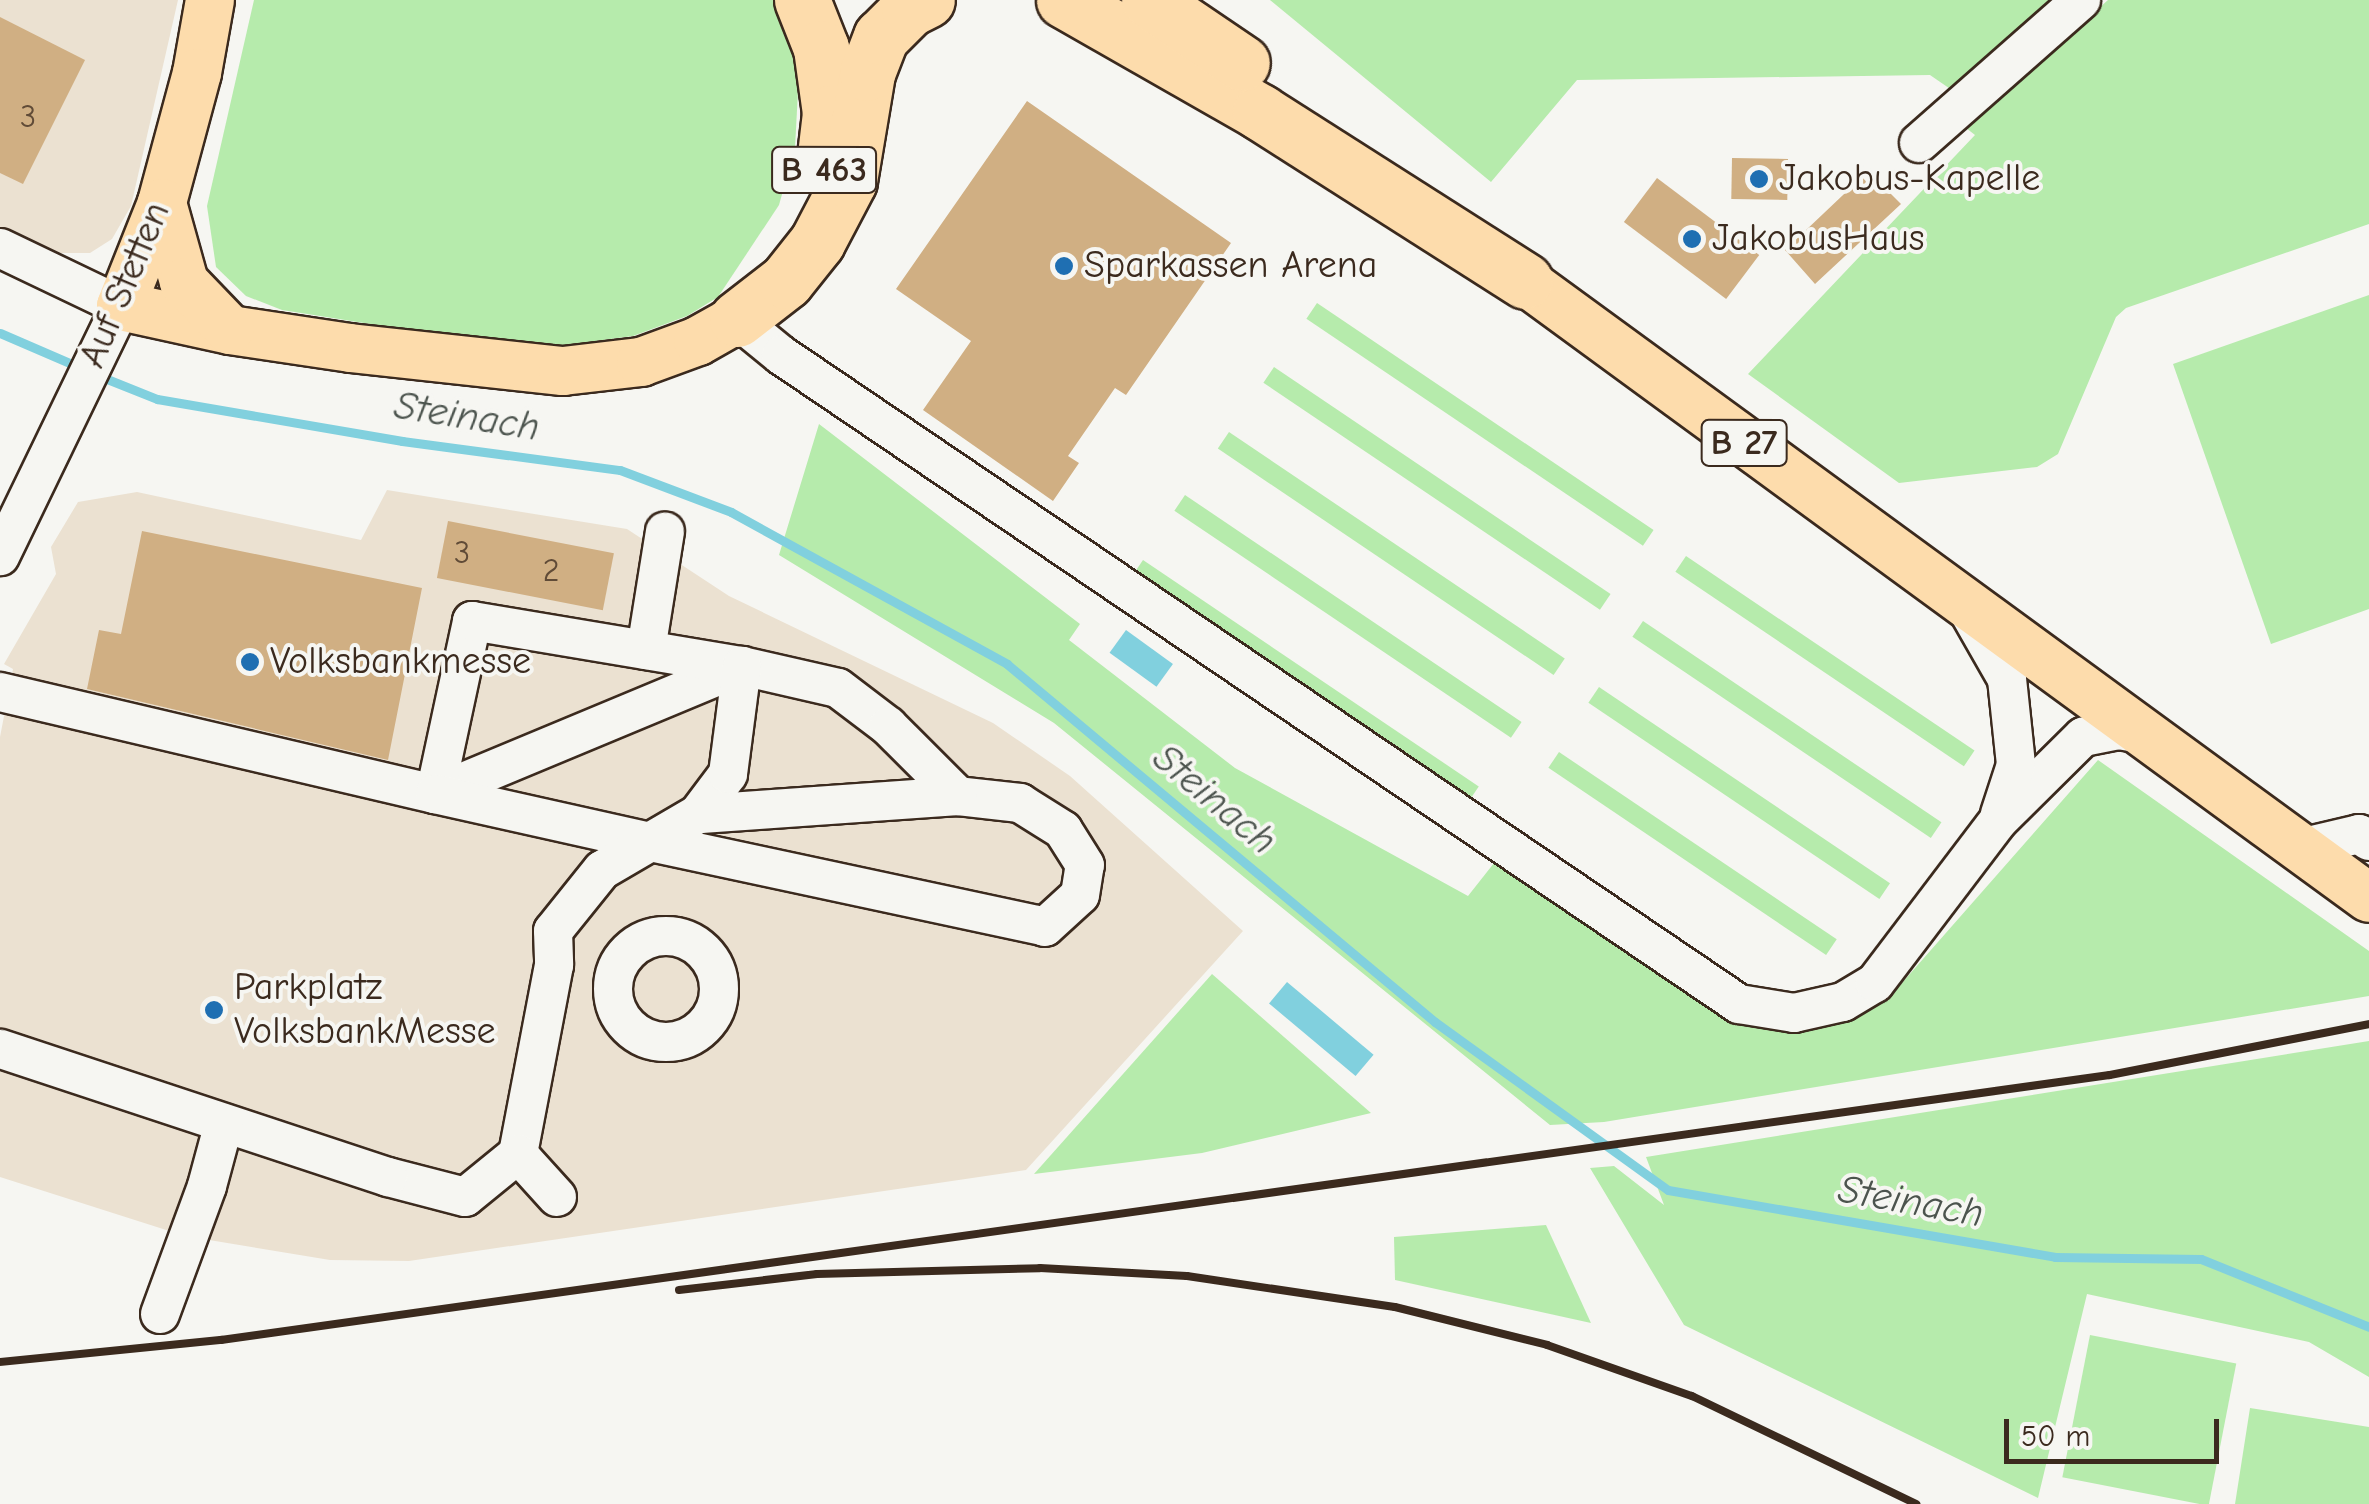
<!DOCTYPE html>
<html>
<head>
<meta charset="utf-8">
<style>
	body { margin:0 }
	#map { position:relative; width:2369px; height:1504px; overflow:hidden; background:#f6f6f2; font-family:"Comic Neue",sans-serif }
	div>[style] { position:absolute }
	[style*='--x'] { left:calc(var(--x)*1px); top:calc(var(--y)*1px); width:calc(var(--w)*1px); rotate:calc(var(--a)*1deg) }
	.built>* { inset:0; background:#ebe1d1 }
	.green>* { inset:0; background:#b6ebac; transform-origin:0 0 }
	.water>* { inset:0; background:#81d0de; transform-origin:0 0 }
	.stream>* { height:9px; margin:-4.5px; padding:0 4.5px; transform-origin:4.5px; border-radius:4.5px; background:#81d0de }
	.building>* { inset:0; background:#d0af83; transform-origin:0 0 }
	.roads { filter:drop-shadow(2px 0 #3b2a1e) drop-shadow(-2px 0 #3b2a1e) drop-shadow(0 2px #3b2a1e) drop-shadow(0 -2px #3b2a1e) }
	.minor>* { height:38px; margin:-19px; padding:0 19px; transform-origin:19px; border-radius:19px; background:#f6f6f2 }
	.minor>.ring { margin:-19px; padding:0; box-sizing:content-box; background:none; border:38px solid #f6f6f2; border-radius:50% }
	.major>* { height:48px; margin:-24px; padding:0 24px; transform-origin:24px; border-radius:24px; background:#fddcac }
	.highway>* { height:55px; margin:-27.5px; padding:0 27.5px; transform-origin:27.5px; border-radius:27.5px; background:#fddcac }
	.rail>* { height:8px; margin:-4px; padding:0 4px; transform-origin:4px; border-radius:4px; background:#3b2a1e }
	.dots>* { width:28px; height:28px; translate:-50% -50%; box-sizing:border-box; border:5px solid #f6f6f2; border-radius:50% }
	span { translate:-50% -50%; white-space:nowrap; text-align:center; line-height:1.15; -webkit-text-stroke:8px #f6f6f2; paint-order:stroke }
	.number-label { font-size:32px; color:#604b37 }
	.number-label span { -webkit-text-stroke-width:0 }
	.shield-label span { padding:2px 8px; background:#f6f6f2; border:2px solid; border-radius:8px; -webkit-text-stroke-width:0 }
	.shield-label { font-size:35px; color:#3b2a1e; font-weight:700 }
	.poi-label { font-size:38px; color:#3b2a1e }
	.left { translate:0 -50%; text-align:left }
	.street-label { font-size:38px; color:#3b2a1e }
	.water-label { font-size:40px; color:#4c544e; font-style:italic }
	.scale { position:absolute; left:2004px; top:1419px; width:215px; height:45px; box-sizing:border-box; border:5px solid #3b2a1e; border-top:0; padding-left:12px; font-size:30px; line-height:35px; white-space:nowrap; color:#3b2a1e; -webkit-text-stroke:8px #f6f6f2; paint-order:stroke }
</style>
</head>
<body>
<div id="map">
	<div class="built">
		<div style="clip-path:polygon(0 0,178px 0,131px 206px,112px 239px,90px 253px,47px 253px,0 231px)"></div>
		<div style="clip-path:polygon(387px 490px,627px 529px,729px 596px,993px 723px,1070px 776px,1243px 931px,1026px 1170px,409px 1261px,330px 1260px,185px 1236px,0 1177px,0 737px,13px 669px,4px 664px,56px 574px,51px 547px,78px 502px,137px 492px,361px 540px)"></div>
	</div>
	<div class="green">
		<div style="clip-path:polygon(254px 0,779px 0,799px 72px,795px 148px,779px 205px,718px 297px,687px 316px,633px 336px,559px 346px,465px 339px,282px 310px,246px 296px,216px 267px,207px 206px)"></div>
		<div style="clip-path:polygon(1270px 0,2059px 0,1959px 95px,1930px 75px,1577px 80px,1491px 182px)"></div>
		<div style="clip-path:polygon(2108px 0,2369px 0,2369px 224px,2126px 308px,2116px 317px,2058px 454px,2037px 467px,1899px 483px,1748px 374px,1975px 135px,1966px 128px)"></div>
		<div style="clip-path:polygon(2369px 295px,2369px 609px,2271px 644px,2173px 364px)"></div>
		<div style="left:1317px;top:303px;width:406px;height:19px;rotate:34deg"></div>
		<div style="left:1274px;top:367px;width:406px;height:19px;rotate:34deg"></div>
		<div style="clip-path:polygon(819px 424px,1080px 624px,1069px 640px,1235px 768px,1468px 896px,1498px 858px,1642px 953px,1732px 1024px,1824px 1021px,1894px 992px,2098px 760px,2369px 951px,2369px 996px,1604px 1122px,1550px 1125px,1054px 723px,779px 555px)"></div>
		<div style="left:1229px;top:432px;width:405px;height:20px;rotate:34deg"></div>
		<div style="left:1185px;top:495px;width:406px;height:19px;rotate:34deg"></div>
		<div style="left:1686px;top:556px;width:348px;height:19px;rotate:34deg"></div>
		<div style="left:1143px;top:560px;width:405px;height:20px;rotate:34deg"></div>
		<div style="left:1643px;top:621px;width:360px;height:19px;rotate:34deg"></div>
		<div style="left:1599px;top:687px;width:351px;height:19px;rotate:34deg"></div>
		<div style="left:1559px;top:752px;width:335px;height:19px;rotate:34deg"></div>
		<div style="clip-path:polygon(1212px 974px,1371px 1113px,1202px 1153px,1034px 1174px)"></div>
		<div style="clip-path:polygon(2369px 1041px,2369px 1377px,2309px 1342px,2087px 1294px,2038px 1498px,1684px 1325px,1590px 1168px,1614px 1166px,1664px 1205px,1646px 1157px)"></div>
		<div style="clip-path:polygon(1546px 1225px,1591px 1323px,1395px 1280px,1394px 1237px)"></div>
		<div style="left:2090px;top:1335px;width:149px;height:145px;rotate:11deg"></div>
		<div style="clip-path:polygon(2250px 1408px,2369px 1427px,2369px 1504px,2235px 1504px)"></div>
	</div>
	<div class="water">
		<div style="left:1126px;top:630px;width:58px;height:28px;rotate:36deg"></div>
		<div style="left:1287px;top:982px;width:113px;height:28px;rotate:40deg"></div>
	</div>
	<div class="stream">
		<div style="--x:0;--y:333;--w:90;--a:23.4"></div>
		<div style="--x:97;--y:375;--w:65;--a:21.8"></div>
		<div style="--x:157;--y:399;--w:249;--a:9.7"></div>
		<div style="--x:402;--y:441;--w:220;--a:7.6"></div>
		<div style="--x:620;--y:470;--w:119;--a:20.7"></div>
		<div style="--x:731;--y:512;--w:315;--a:28.8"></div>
		<div style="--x:1007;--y:664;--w:558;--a:39.91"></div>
		<div style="--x:1435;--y:1022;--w:287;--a:35.8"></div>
		<div style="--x:1668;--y:1190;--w:393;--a:9.8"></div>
		<div style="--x:2055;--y:1257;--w:146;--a:0.8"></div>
		<div style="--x:2201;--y:1259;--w:181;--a:22"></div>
	</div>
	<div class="building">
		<div style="clip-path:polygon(0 17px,85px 60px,23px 184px,0 173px)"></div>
		<div style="clip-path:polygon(1027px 101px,1231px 243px,1126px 395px,1115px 388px,1068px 456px,1079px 463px,1053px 501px,923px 410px,971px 341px,896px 289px)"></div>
		<div style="left:1732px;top:158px;width:56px;height:41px;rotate:1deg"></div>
		<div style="clip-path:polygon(1862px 177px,1873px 189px,1880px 183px,1901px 204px,1815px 284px,1785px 250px)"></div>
		<div style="left:1657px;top:178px;width:128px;height:55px;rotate:37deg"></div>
		<div style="left:448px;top:521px;width:169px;height:58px;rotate:11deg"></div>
		<div style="clip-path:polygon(142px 531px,422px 588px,388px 760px,87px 689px,99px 630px,121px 634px)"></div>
	</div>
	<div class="roads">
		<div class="minor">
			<div style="--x:1919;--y:143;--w:216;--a:-41.4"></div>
			<div style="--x:0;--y:248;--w:134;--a:25.6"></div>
			<div style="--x:121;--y:306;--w:278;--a:115.8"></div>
			<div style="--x:737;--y:319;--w:57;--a:39.3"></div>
			<div style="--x:781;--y:355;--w:1157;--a:34.12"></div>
			<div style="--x:1739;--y:1004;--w:56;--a:9.3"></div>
			<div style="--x:1794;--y:1013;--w:50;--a:-12.7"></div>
			<div style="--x:1843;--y:1002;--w:37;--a:-31"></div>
			<div style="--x:1875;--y:983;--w:203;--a:-52.8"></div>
			<div style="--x:1998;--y:821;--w:120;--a:-44.7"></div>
			<div style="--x:2083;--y:737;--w:36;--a:-11"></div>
			<div style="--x:2118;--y:730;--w:20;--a:9"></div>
			<div style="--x:1966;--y:607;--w:83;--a:60.3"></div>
			<div style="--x:2007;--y:679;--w:86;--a:84"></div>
			<div style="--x:2016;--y:765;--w:52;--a:108.1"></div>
			<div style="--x:646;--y:650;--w:120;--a:-80.9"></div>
			<div style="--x:742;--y:666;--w:333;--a:157.4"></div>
			<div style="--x:435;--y:794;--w:177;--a:-77.9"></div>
			<div style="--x:472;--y:621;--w:274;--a:9.5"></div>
			<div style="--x:742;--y:666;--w:98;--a:12.9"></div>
			<div style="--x:838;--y:688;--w:63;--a:37.2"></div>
			<div style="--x:888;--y:726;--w:99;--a:45"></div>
			<div style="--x:0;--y:692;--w:447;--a:13.2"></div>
			<div style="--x:435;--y:794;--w:220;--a:12.6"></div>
			<div style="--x:650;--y:842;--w:404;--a:12.1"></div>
			<div style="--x:1045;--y:927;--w:47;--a:-42.4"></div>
			<div style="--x:1080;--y:895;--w:30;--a:-81"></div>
			<div style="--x:1085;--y:865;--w:41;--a:-122.2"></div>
			<div style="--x:1063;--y:830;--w:51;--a:-147.9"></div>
			<div style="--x:1020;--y:803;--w:62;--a:-173.6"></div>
			<div style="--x:958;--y:796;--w:261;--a:176"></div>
			<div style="--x:698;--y:814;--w:111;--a:149.7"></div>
			<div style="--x:602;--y:870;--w:78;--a:128.8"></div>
			<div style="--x:553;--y:931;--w:34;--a:88"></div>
			<div style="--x:554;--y:965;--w:192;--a:100.8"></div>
			<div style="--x:518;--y:1154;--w:68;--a:140.9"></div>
			<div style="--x:465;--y:1197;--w:80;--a:-165.4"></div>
			<div style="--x:388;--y:1177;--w:409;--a:-161.7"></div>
			<div style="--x:698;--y:814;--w:50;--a:-53.1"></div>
			<div style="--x:728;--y:774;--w:109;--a:-82.6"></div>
			<div style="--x:2300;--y:848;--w:61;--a:-13.3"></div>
			<div style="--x:2359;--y:834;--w:12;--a:35"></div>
			<div class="ring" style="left:613px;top:936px;width:68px;height:68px"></div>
			<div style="--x:518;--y:1154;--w:58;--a:47.8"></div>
			<div style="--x:160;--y:1314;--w:136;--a:-69.8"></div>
			<div style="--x:207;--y:1186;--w:65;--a:-74.9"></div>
		</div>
		<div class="major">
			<div style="--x:210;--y:0;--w:74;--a:100.1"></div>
			<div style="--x:197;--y:73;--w:135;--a:105.1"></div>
			<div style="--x:162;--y:203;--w:111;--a:111.7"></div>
			<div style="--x:121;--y:306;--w:112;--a:12.4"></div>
			<div style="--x:230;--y:330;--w:121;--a:8.5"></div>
			<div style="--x:350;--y:348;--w:214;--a:6.2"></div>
			<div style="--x:563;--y:371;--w:79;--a:-6.6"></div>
			<div style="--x:641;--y:362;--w:61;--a:-20.2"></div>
			<div style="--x:698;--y:341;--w:45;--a:-29.4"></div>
			<div style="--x:162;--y:203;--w:82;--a:74.4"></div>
			<div style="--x:184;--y:282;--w:66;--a:46.2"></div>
			<div style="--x:1525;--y:281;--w:1045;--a:36.17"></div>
		</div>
		<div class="highway">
			<div style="--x:802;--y:0;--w:52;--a:68.4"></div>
			<div style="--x:821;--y:48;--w:66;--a:82.1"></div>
			<div style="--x:830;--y:113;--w:50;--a:96.8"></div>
			<div style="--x:1064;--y:0;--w:226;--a:29.7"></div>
			<div style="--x:1260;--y:112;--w:314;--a:32.5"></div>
			<div style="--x:1149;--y:0;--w:112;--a:34.1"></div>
			<div style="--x:737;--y:319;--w:62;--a:-37.8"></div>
			<div style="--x:786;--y:281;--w:50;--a:-51.5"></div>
			<div style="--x:817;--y:242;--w:69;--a:-62.3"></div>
			<div style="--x:849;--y:181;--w:109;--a:-80.5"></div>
			<div style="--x:867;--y:73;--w:39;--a:-69"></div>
			<div style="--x:881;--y:37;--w:40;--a:-45"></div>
			<div style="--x:909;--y:9;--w:20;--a:-27"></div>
		</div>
	</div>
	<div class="rail">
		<div style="--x:679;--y:1290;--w:139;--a:-6.6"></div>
		<div style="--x:817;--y:1274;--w:223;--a:-1.5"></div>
		<div style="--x:1040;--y:1268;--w:147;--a:3.1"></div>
		<div style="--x:1187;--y:1276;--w:210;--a:8.5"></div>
		<div style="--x:1395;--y:1307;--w:157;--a:14"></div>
		<div style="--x:1547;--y:1345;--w:154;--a:19.4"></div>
		<div style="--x:1692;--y:1396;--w:249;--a:25.7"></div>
		<div style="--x:0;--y:1362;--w:222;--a:-5.7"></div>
		<div style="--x:221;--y:1340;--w:1907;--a:-7.99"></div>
		<div style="--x:2110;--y:1075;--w:264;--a:-11.1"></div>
	</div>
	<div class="dots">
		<div style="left:1759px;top:179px;background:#1f6fb2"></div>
		<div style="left:1692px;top:239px;background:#1f6fb2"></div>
		<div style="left:1064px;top:266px;background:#1f6fb2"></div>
		<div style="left:250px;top:662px;background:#1f6fb2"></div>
		<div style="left:214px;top:1010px;background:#1f6fb2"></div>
	</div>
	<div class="number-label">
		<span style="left:28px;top:117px">3</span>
		<span style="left:462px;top:553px">3</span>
		<span style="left:551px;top:571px">2</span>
	</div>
	<div class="shield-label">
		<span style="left:824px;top:170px">B 463</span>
		<span style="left:1744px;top:443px">B 27</span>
	</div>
	<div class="poi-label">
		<span class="left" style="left:1779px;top:179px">Jakobus-Kapelle</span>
		<span class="left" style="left:1712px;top:239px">JakobusHaus</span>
		<span class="left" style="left:1084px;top:266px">Sparkassen Arena</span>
		<span class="left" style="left:270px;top:662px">Volksbankmesse</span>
		<span class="left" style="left:234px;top:1010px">Parkplatz<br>VolksbankMesse</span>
	</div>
	<div class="street-label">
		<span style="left:125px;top:285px;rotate:-67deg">Auf Stetten</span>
	</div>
	<div class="water-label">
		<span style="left:467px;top:416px;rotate:9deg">Steinach</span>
		<span style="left:1215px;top:799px;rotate:40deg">Steinach</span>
		<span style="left:1911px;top:1201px;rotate:10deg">Steinach</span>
	</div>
	<div class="scale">50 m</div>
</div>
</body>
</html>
